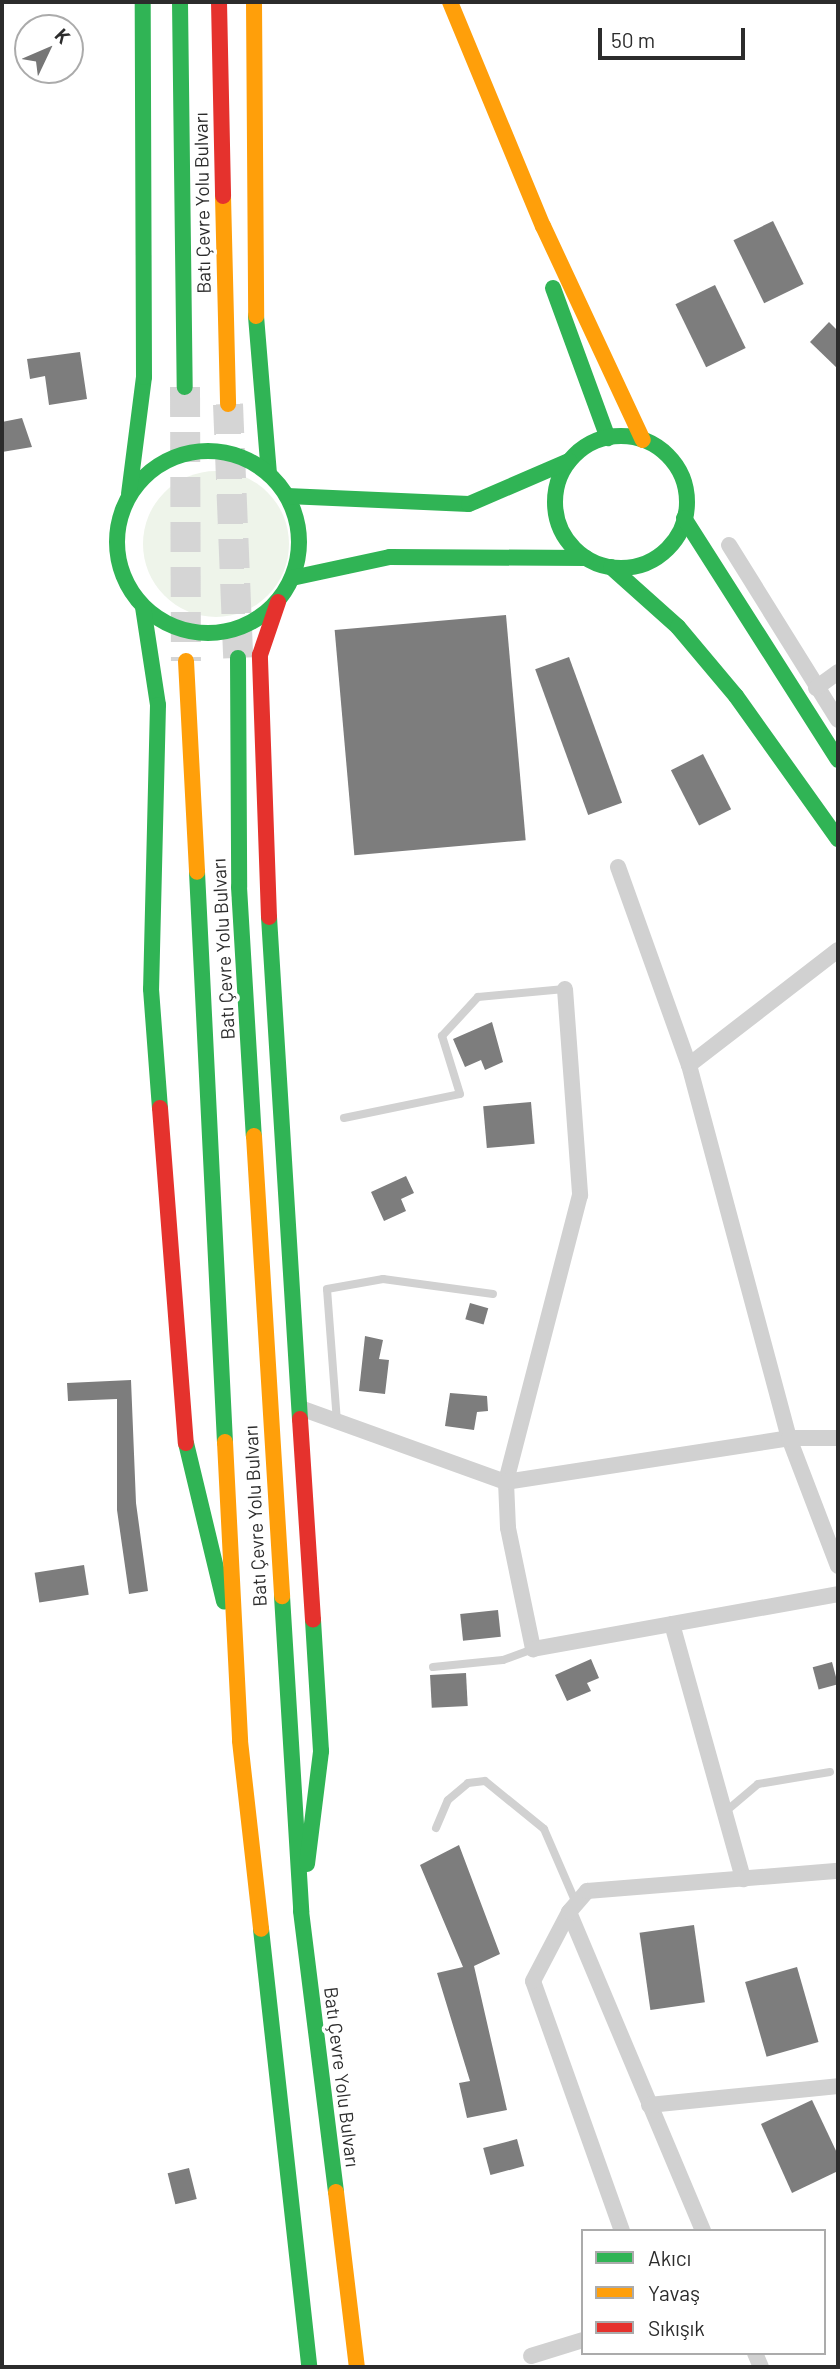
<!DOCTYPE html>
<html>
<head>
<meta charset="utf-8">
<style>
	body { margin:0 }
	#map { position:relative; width:840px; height:2369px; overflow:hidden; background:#fff; font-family:Barlow,sans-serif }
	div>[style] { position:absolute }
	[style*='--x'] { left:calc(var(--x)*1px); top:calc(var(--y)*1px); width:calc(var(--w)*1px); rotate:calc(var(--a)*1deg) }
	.green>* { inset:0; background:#eef4ea }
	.round { border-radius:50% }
	.building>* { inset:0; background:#7d7d7d; transform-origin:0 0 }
	.highway-tunnel>* { height:30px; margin-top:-15px; transform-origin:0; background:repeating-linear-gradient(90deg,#d5d5d5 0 30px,transparent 0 45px) }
	.lane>* { height:8px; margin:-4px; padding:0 4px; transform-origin:4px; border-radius:4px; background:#d1d1d1 }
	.street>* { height:16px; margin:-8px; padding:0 8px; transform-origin:8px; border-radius:8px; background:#d1d1d1 }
	.fast>* { height:16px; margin:-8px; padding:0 8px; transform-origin:8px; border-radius:8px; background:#30b455 }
	.fast>.ring { margin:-8px; padding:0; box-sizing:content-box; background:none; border:16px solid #30b455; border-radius:50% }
	.slow>* { height:16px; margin:-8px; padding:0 8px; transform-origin:8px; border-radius:8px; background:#ff9f0a }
	.jam>* { height:16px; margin:-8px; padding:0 8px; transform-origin:8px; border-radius:8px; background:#e5322d }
	span { translate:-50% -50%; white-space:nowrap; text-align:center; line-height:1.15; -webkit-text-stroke:7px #fff; paint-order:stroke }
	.street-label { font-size:19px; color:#2c2c2c }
	.frame { position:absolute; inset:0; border:4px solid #2c2c2c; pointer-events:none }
	.legend { position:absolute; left:581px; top:2229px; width:245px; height:126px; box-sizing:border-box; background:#fff; border:2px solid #ababab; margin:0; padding:9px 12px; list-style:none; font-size:21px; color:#2c2c2c }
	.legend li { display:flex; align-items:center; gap:14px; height:35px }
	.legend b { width:35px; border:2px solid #ababab }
	.north { position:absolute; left:14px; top:14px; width:70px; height:70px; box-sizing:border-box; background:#fff; border:2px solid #ababab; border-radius:50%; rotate:46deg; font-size:19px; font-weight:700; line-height:28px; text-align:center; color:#2c2c2c }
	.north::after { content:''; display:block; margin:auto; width:24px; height:32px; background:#767676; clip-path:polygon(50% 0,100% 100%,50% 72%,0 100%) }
	.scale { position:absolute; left:598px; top:28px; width:147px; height:32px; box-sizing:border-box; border:4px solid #2c2c2c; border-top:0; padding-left:9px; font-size:21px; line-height:24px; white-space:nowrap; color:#2c2c2c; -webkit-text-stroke:5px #fff; paint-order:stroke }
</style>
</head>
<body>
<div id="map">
	<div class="green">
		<div class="round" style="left:143px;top:471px;width:146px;height:146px"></div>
	</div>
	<div class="building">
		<div style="left:773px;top:221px;width:70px;height:44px;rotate:64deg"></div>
		<div style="left:715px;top:285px;width:70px;height:44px;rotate:64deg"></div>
		<div style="clip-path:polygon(829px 322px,838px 331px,838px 369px,810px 342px)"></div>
		<div style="clip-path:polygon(80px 352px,87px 399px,49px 405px,45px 376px,30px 379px,27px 359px)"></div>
		<div style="clip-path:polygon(22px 418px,32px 447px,2px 452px,2px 422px)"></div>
		<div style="left:506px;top:615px;width:226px;height:172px;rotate:85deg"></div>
		<div style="left:569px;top:657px;width:155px;height:36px;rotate:70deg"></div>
		<div style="left:703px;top:754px;width:62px;height:36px;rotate:63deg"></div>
		<div style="clip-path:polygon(492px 1022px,503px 1062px,485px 1070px,481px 1060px,465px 1067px,453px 1039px)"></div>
		<div style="left:531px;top:1102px;width:42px;height:48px;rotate:85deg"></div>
		<div style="clip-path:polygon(406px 1176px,414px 1193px,401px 1199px,406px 1211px,384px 1221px,371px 1192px)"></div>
		<div style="left:470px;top:1303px;width:19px;height:17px;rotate:16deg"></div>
		<div style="clip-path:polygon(365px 1336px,383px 1340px,379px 1359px,389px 1360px,385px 1394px,359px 1391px)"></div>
		<div style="clip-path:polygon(131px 1380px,136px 1503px,148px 1591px,129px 1594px,117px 1510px,117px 1399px,68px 1401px,67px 1383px)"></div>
		<div style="clip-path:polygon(450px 1393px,487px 1396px,488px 1411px,477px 1412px,474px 1430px,445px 1426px)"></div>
		<div style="left:84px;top:1565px;width:30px;height:50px;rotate:81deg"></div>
		<div style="left:498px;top:1610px;width:27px;height:38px;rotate:84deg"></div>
		<div style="clip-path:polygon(591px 1659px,599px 1678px,587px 1683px,591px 1691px,567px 1701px,555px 1675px)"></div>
		<div style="left:832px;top:1662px;width:23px;height:20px;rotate:75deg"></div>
		<div style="left:466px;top:1673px;width:33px;height:36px;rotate:87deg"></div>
		<div style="clip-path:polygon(459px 1845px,500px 1954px,474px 1966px,507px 2110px,467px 2118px,459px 2083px,470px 2081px,437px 1973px,463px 1967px,420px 1865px)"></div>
		<div style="left:694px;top:1925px;width:78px;height:55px;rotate:82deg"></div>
		<div style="left:797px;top:1967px;width:78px;height:54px;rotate:74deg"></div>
		<div style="clip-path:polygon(812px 2100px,838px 2155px,838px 2171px,792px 2193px,761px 2124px)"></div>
		<div style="left:517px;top:2139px;width:28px;height:35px;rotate:75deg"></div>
		<div style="left:189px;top:2168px;width:32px;height:22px;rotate:76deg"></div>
	</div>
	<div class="highway-tunnel">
		<div style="--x:185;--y:387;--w:274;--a:89.8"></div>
		<div style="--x:228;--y:404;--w:254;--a:87.7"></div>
	</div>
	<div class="lane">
		<div style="--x:344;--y:1118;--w:118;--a:-11.7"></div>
		<div style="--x:460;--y:1094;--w:61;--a:-107.2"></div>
		<div style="--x:442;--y:1036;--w:53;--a:-47.3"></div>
		<div style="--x:478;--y:997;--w:87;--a:-5.3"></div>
		<div style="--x:337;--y:1422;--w:133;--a:-94.3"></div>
		<div style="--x:327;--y:1289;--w:57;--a:-10.1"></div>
		<div style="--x:383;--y:1279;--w:111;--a:7.8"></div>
		<div style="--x:433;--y:1667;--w:70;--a:-5.7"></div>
		<div style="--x:503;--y:1660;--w:32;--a:-20"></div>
		<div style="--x:725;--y:1812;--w:43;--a:-40.3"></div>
		<div style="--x:758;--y:1784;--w:73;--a:-9.5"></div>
		<div style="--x:436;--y:1828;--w:30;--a:-67"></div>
		<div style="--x:448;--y:1800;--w:26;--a:-40"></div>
		<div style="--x:468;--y:1783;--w:17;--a:-7"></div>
		<div style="--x:485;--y:1781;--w:76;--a:39.1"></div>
		<div style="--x:544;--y:1829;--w:81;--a:66.6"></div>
	</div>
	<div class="street">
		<div style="--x:729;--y:545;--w:206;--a:58.1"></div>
		<div style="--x:816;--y:688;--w:27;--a:-36"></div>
		<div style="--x:618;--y:867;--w:210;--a:70.3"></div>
		<div style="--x:689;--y:1065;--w:386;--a:75"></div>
		<div style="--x:789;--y:1438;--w:137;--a:69.1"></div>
		<div style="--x:565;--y:989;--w:207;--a:85.8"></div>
		<div style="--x:580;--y:1195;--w:296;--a:104.5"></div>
		<div style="--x:506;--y:1482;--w:46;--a:87.5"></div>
		<div style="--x:508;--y:1528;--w:124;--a:78.3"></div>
		<div style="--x:533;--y:1649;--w:310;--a:-10.2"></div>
		<div style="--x:689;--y:1065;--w:188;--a:-37.7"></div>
		<div style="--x:303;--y:1409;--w:216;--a:19.8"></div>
		<div style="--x:506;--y:1482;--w:286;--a:-8.8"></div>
		<div style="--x:789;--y:1438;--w:49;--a:0"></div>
		<div style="--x:672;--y:1624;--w:265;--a:74.4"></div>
		<div style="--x:569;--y:1912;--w:346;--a:67.2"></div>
		<div style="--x:649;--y:2105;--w:190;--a:-5.7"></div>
		<div style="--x:622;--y:2231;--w:265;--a:-109.6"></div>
		<div style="--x:533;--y:1981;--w:78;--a:-62.4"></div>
		<div style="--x:569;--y:1912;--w:28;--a:-49"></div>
		<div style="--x:587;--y:1891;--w:252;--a:-4.6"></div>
		<div style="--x:755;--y:2353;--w:15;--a:67"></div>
		<div style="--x:531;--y:2356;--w:54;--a:-17.1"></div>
	</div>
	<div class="fast">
		<div style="--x:180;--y:2;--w:385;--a:89.3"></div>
		<div style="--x:553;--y:288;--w:160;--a:69.9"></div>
		<div style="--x:256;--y:316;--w:159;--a:85.3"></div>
		<div class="ring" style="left:555px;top:436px;width:116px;height:116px"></div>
		<div class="ring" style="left:117px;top:451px;width:166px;height:166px"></div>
		<div style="--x:129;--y:494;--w:118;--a:-82.7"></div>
		<div style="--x:144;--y:377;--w:375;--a:-90.2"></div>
		<div style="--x:287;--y:496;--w:182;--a:2.5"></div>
		<div style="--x:469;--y:504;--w:109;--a:-23.3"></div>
		<div style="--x:684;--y:518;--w:287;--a:57.5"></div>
		<div style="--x:611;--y:567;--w:90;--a:41.8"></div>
		<div style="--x:678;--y:627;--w:90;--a:50"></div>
		<div style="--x:736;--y:696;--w:176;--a:54.5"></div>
		<div style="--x:292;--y:578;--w:100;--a:-12.1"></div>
		<div style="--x:390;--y:557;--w:196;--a:0.3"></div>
		<div style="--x:143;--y:607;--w:99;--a:81.3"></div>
		<div style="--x:158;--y:705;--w:284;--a:91.4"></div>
		<div style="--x:151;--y:989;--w:119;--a:85.7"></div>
		<div style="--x:238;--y:658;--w:229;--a:89.7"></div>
		<div style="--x:239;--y:887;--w:249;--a:86.6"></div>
		<div style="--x:197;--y:872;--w:571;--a:87.19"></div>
		<div style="--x:269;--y:917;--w:503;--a:86.47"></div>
		<div style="--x:186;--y:1443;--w:163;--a:76.5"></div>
		<div style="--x:282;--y:1596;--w:316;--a:86.5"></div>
		<div style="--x:301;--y:1911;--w:283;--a:82.9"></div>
		<div style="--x:307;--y:1864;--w:114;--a:-82.9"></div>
		<div style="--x:321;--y:1751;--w:131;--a:-93.5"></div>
		<div style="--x:261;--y:1929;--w:441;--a:83.7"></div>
	</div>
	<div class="slow">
		<div style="--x:254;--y:2;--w:314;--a:89.6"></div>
		<div style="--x:450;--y:2;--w:243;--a:67.5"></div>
		<div style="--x:543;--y:226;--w:236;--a:65"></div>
		<div style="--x:223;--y:196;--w:208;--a:88.6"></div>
		<div style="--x:186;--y:661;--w:211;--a:87"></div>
		<div style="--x:254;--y:1136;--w:461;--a:86.5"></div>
		<div style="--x:225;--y:1442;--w:299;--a:87.1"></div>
		<div style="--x:240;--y:1741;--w:189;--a:83.6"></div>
		<div style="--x:336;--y:2192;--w:176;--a:83.2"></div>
	</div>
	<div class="jam">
		<div style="--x:219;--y:2;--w:194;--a:88.8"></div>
		<div style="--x:269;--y:917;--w:262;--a:-92"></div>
		<div style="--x:260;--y:655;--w:56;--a:-71.2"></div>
		<div style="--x:160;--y:1108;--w:336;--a:85.6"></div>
		<div style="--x:300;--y:1419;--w:201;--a:86.3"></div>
	</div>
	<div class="street-label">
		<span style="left:202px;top:203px;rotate:-91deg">Batı Çevre Yolu Bulvarı</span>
		<span style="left:223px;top:949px;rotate:-93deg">Batı Çevre Yolu Bulvarı</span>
		<span style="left:255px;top:1516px;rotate:-93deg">Batı Çevre Yolu Bulvarı</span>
		<span style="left:342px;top:2077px;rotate:83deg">Batı Çevre Yolu Bulvarı</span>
	</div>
	<div class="frame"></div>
	<ul class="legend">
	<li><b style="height:9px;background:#30b455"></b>Akıcı</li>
	<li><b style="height:9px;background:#ff9f0a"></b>Yavaş</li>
	<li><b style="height:9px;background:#e5322d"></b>Sıkışık</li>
	</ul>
	<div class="north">K</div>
	<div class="scale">50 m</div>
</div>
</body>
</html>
